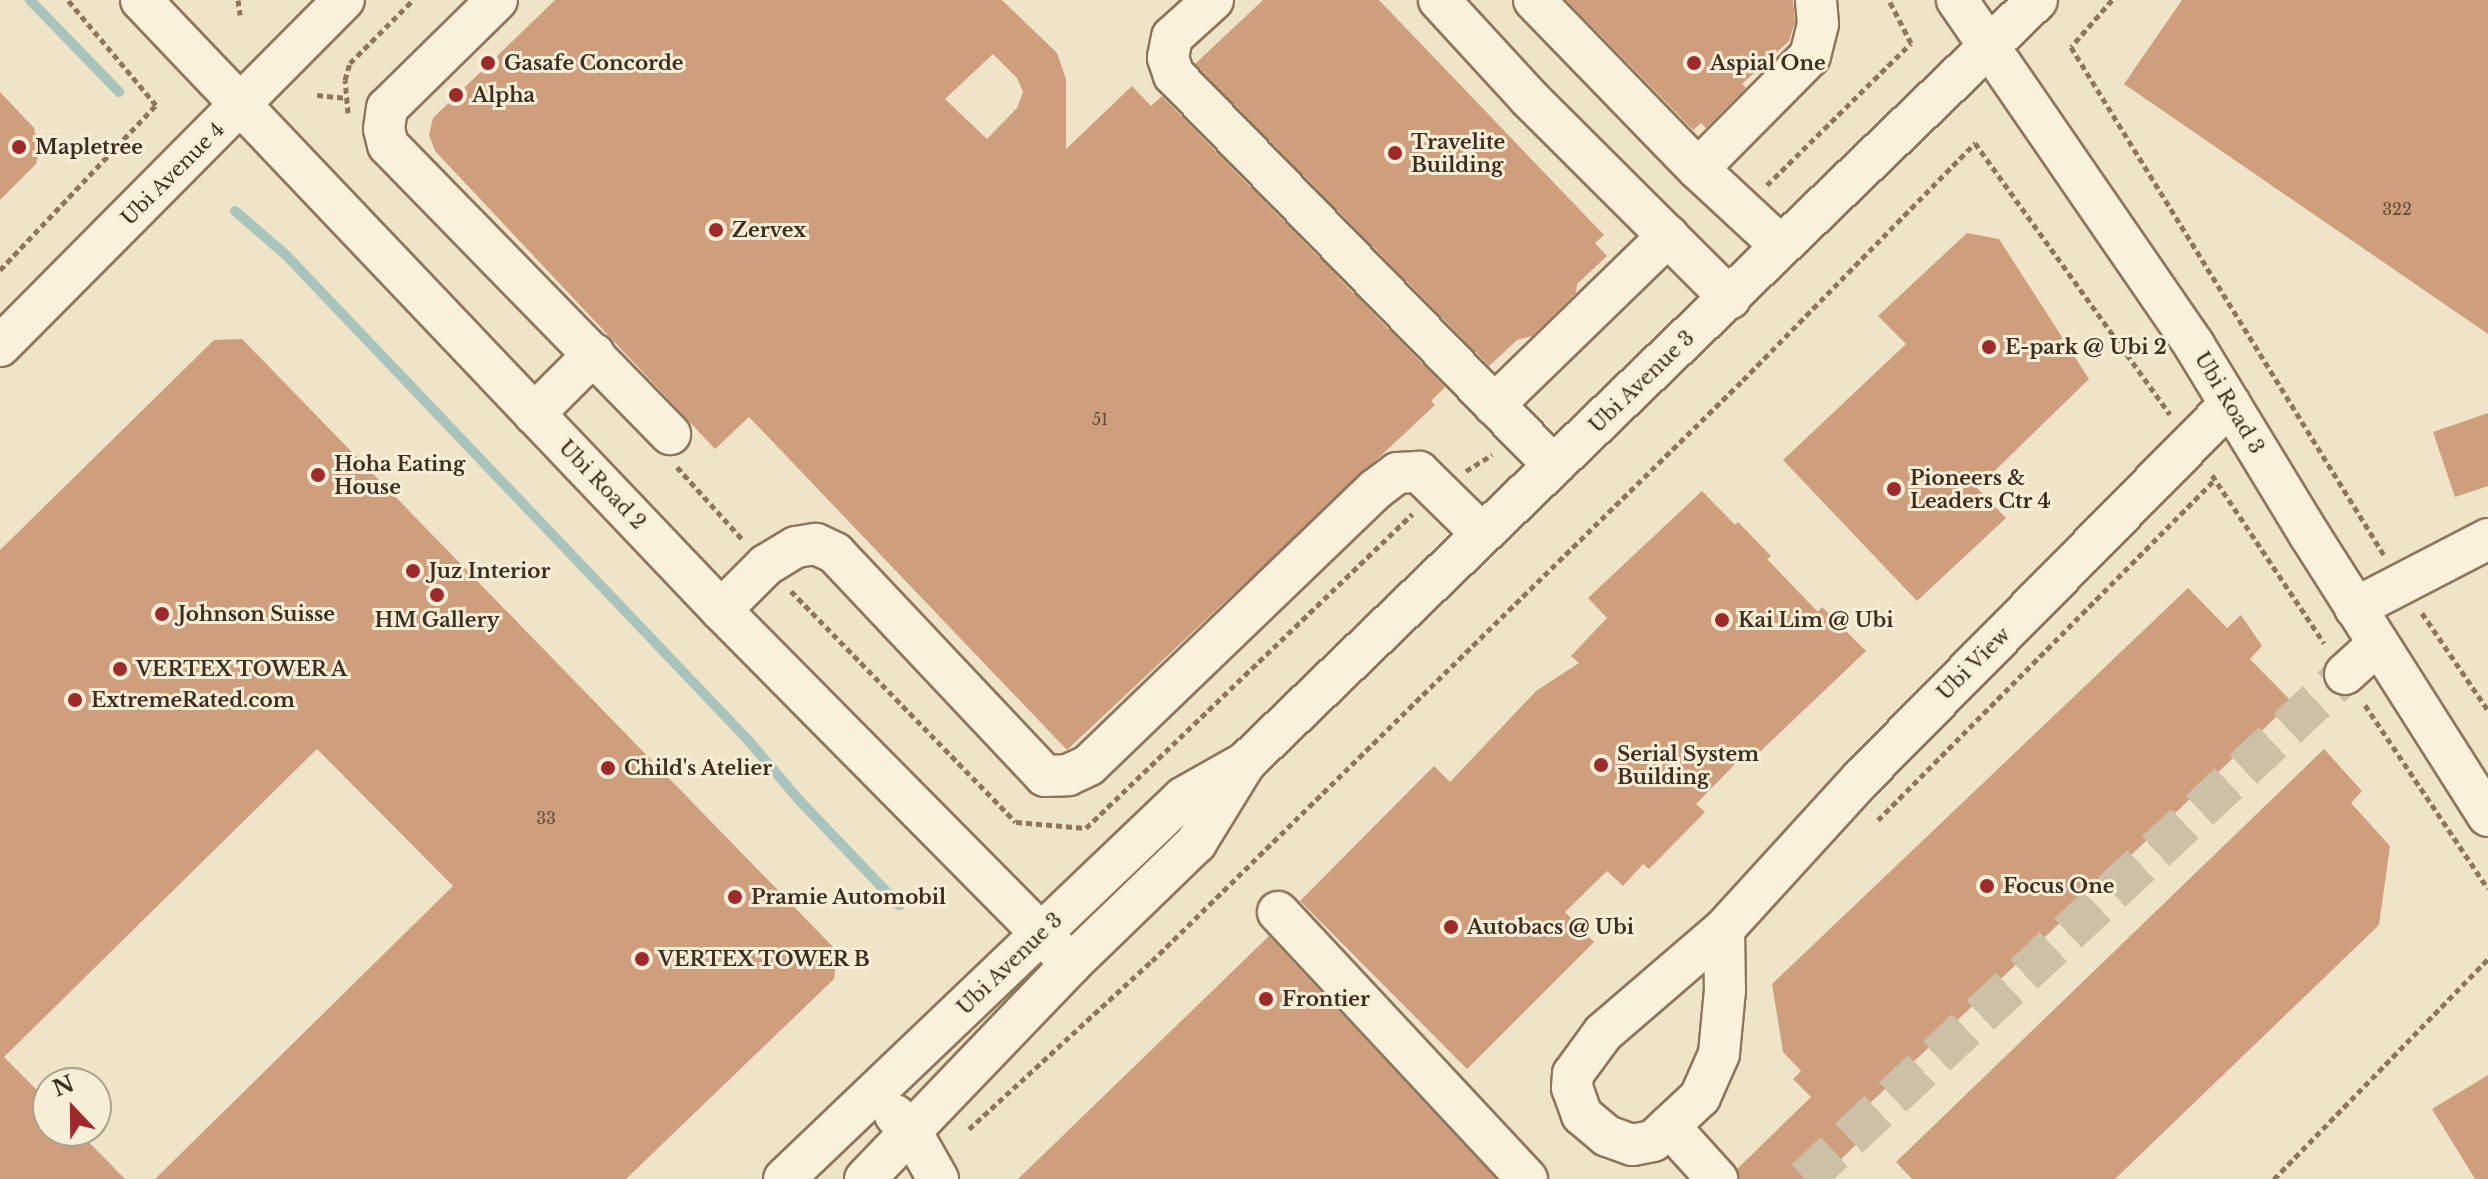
<!DOCTYPE html>
<html>
<head>
<meta charset="utf-8">
<style>
	body { margin:0 }
	#map { position:relative; width:2488px; height:1179px; overflow:hidden; background:#f0e4c8; font-family:"Libre Baskerville",serif }
	div>[style] { position:absolute }
	[style*='--x'] { left:calc(var(--x)*1px); top:calc(var(--y)*1px); width:calc(var(--w)*1px); rotate:calc(var(--a)*1deg) }
	.stream>* { height:10px; margin:-5px; padding:0 5px; transform-origin:5px; border-radius:5px; background:#a9c4bc }
	.building>* { inset:0; background:#cf9f7d }
	.minor-tunnel>* { height:40px; margin-top:-20px; transform-origin:0; background:repeating-linear-gradient(90deg,#ccc0a6 0 40px,transparent 0 60px) }
	.path>* { height:5px; margin-top:-2.5px; transform-origin:0; background:repeating-linear-gradient(90deg,#8d765c 0 6px,transparent 0 10px) }
	.roads { filter:drop-shadow(2px 0 #8d765c) drop-shadow(-2px 0 #8d765c) drop-shadow(0 2px #8d765c) drop-shadow(0 -2px #8d765c) }
	.minor>* { height:40px; margin:-20px; padding:0 20px; transform-origin:20px; border-radius:20px; background:#faf1dc }
	.dots>* { width:22px; height:22px; translate:-50% -50%; box-sizing:border-box; border:4px solid #f7eed8; border-radius:50% }
	span { translate:-50% -50%; white-space:nowrap; text-align:center; line-height:1.15; -webkit-text-stroke:6px #f7eed8; paint-order:stroke }
	.number-label { font-size:16px; color:#624a37 }
	.number-label span { -webkit-text-stroke-width:0 }
	.poi-label { font-size:20px; color:#3d2e20; font-weight:700 }
	.left { translate:0 -50%; text-align:left }
	.street-label { font-size:20px; color:#3d2e20 }
	.north { position:absolute; left:32px; top:1067px; width:80px; height:80px; box-sizing:border-box; background:#f7eed8; border:2px solid #ada18e; border-radius:50%; rotate:338deg; font-size:22px; font-weight:700; line-height:32px; text-align:center; color:#3d2e20 }
	.north::after { content:''; display:block; margin:auto; width:28px; height:36px; background:#9e2a2b; clip-path:polygon(50% 0,100% 100%,50% 72%,0 100%) }
</style>
</head>
<body>
<div id="map">
	<div class="stream">
		<div style="--x:30;--y:0;--w:128;--a:45.9"></div>
		<div style="--x:235;--y:211;--w:67;--a:40.8"></div>
		<div style="--x:286;--y:255;--w:670;--a:46.39"></div>
		<div style="--x:748;--y:740;--w:80;--a:49.6"></div>
		<div style="--x:800;--y:801;--w:144;--a:46.4"></div>
	</div>
	<div class="building">
		<div style="clip-path:polygon(evenodd,555px 0,1002px 0,1057px 53px,1066px 79px,1066px 149px,1132px 86px,1151px 106px,1162px 96px,1445px 387px,1431px 401px,1435px 405px,1067px 750px,749px 417px,715px 449px,435px 151px,429px 135px,433px 118px,555px 0,993px 54px,1017px 78px,1023px 92px,1017px 108px,987px 139px,945px 99px,993px 54px)"></div>
		<div style="clip-path:polygon(1263px 0,1379px 0,1604px 235px,1595px 243px,1607px 256px,1577px 284px,1576px 293px,1532px 336px,1517px 340px,1489px 366px,1195px 64px)"></div>
		<div style="clip-path:polygon(1566px 0,1793px 0,1795px 22px,1789px 41px,1742px 84px,1746px 88px,1706px 128px,1701px 123px,1693px 130px)"></div>
		<div style="clip-path:polygon(2182px 0,2488px 0,2488px 334px,2124px 84px)"></div>
		<div style="clip-path:polygon(0 92px,34px 128px,39px 152px,36px 164px,0 200px)"></div>
		<div style="clip-path:polygon(1967px 233px,1999px 239px,2089px 379px,1977px 488px,2006px 518px,1917px 601px,1783px 460px,1906px 344px,1878px 316px)"></div>
		<div style="clip-path:polygon(242px 339px,837px 951px,834px 979px,626px 1179px,155px 1179px,453px 886px,317px 749px,4px 1057px,48px 1101px,48px 1131px,78px 1131px,125px 1179px,0 1179px,0 550px,214px 340px)"></div>
		<div style="clip-path:polygon(2488px 413px,2488px 486px,2455px 497px,2433px 432px)"></div>
		<div style="clip-path:polygon(1702px 491px,1735px 525px,1738px 522px,1771px 556px,1767px 559px,1818px 612px,1822px 607px,1866px 651px,1748px 763px,1742px 757px,1696px 804px,1705px 812px,1649px 869px,1643px 864px,1623px 886px,1607px 871px,1565px 912px,1594px 942px,1467px 1069px,1300px 901px,1434px 766px,1450px 782px,1536px 691px,1579px 663px,1571px 656px,1607px 618px,1588px 598px)"></div>
		<div style="clip-path:polygon(2188px 588px,2227px 628px,2241px 615px,2262px 646px,2250px 659px,2292px 702px,1864px 1109px,1878px 1123px,1821px 1179px,1739px 1179px,1737px 1169px,1811px 1097px,1793px 1079px,1801px 1071px,1783px 1052px,1772px 984px)"></div>
		<div style="clip-path:polygon(2324px 749px,2362px 791px,2351px 803px,2390px 846px,2379px 925px,2115px 1179px,1912px 1179px,1896px 1162px)"></div>
		<div style="clip-path:polygon(1269px 936px,1496px 1179px,1018px 1179px)"></div>
		<div style="clip-path:polygon(2488px 1075px,2488px 1179px,2475px 1179px,2432px 1109px)"></div>
	</div>
	<div class="minor-tunnel">
		<div style="--x:1805;--y:1179;--w:739;--a:-43.08"></div>
	</div>
	<div class="path">
		<div style="--x:238;--y:0;--w:15;--a:82"></div>
		<div style="--x:2112;--y:0;--w:62;--a:131.1"></div>
		<div style="--x:2071;--y:47;--w:597;--a:58.36"></div>
		<div style="--x:317;--y:95;--w:27;--a:6"></div>
		<div style="--x:348;--y:113;--w:33;--a:-95"></div>
		<div style="--x:345;--y:80;--w:18;--a:-74"></div>
		<div style="--x:350;--y:63;--w:89;--a:-45"></div>
		<div style="--x:1767;--y:185;--w:202;--a:-44.6"></div>
		<div style="--x:1911;--y:43;--w:48;--a:-117.1"></div>
		<div style="--x:0;--y:270;--w:227;--a:-46.6"></div>
		<div style="--x:156;--y:105;--w:137;--a:-130"></div>
		<div style="--x:677;--y:467;--w:98;--a:47.9"></div>
		<div style="--x:1466;--y:471;--w:31;--a:-32"></div>
		<div style="--x:2212;--y:475;--w:202;--a:56.3"></div>
		<div style="--x:791;--y:591;--w:322;--a:45.8"></div>
		<div style="--x:1016;--y:822;--w:70;--a:4.9"></div>
		<div style="--x:1086;--y:828;--w:453;--a:-43.9"></div>
		<div style="--x:2422;--y:613;--w:117;--a:55.8"></div>
		<div style="--x:2365;--y:705;--w:221;--a:56.2"></div>
		<div style="--x:1878;--y:820;--w:479;--a:-45.3"></div>
		<div style="--x:969;--y:1129;--w:248;--a:-42.6"></div>
		<div style="--x:1152;--y:961;--w:829;--a:-44.51"></div>
		<div style="--x:1743;--y:380;--w:332;--a:-45.6"></div>
		<div style="--x:1975;--y:143;--w:334;--a:54.3"></div>
		<div style="--x:2274;--y:1179;--w:307;--a:-45.8"></div>
	</div>
	<div class="roads">
		<div class="minor">
			<div style="--x:141;--y:0;--w:842;--a:46.44"></div>
			<div style="--x:721;--y:610;--w:498;--a:45.3"></div>
			<div style="--x:497;--y:0;--w:154;--a:135.5"></div>
			<div style="--x:387;--y:108;--w:21;--a:98"></div>
			<div style="--x:384;--y:129;--w:16;--a:76"></div>
			<div style="--x:388;--y:145;--w:404;--a:45.7"></div>
			<div style="--x:1213;--y:0;--w:55;--a:137.9"></div>
			<div style="--x:1172;--y:37;--w:21;--a:101"></div>
			<div style="--x:1168;--y:58;--w:18;--a:71"></div>
			<div style="--x:1174;--y:75;--w:545;--a:45.82"></div>
			<div style="--x:1439;--y:0;--w:133;--a:47.4"></div>
			<div style="--x:1529;--y:98;--w:284;--a:44.9"></div>
			<div style="--x:1534;--y:0;--w:235;--a:45.9"></div>
			<div style="--x:1698;--y:169;--w:113;--a:42.9"></div>
			<div style="--x:1957;--y:0;--w:419;--a:55.5"></div>
			<div style="--x:2194;--y:345;--w:221;--a:58.7"></div>
			<div style="--x:2309;--y:534;--w:334;--a:57.6"></div>
			<div style="--x:1698;--y:169;--w:159;--a:-45.3"></div>
			<div style="--x:1810;--y:56;--w:33;--a:-76"></div>
			<div style="--x:1818;--y:24;--w:24;--a:-95"></div>
			<div style="--x:0;--y:346;--w:488;--a:-45.2"></div>
			<div style="--x:1494;--y:405;--w:243;--a:-44.2"></div>
			<div style="--x:534;--y:414;--w:85;--a:-45"></div>
			<div style="--x:2355;--y:608;--w:150;--a:-27.4"></div>
			<div style="--x:721;--y:610;--w:64;--a:-45"></div>
			<div style="--x:766;--y:565;--w:35;--a:-31"></div>
			<div style="--x:796;--y:547;--w:20;--a:-9"></div>
			<div style="--x:816;--y:544;--w:21;--a:25"></div>
			<div style="--x:835;--y:553;--w:306;--a:46.7"></div>
			<div style="--x:1045;--y:776;--w:23;--a:-2"></div>
			<div style="--x:1068;--y:775;--w:23;--a:-25"></div>
			<div style="--x:1089;--y:765;--w:398;--a:-43.9"></div>
			<div style="--x:1376;--y:489;--w:26;--a:-37"></div>
			<div style="--x:1397;--y:473;--w:22;--a:-3"></div>
			<div style="--x:1419;--y:472;--w:88;--a:44.5"></div>
			<div style="--x:2345;--y:674;--w:45;--a:-42.3"></div>
			<div style="--x:1278;--y:912;--w:365;--a:47"></div>
			<div style="--x:1724;--y:929;--w:61;--a:89.1"></div>
			<div style="--x:1725;--y:990;--w:64;--a:95.4"></div>
			<div style="--x:1719;--y:1054;--w:47;--a:113.8"></div>
			<div style="--x:1700;--y:1097;--w:64;--a:136.9"></div>
			<div style="--x:1653;--y:1141;--w:21;--a:169"></div>
			<div style="--x:1632;--y:1145;--w:27;--a:-160"></div>
			<div style="--x:1607;--y:1136;--w:33;--a:-140"></div>
			<div style="--x:1582;--y:1115;--w:29;--a:-110"></div>
			<div style="--x:1572;--y:1088;--w:14;--a:-86"></div>
			<div style="--x:1573;--y:1074;--w:51;--a:-53.8"></div>
			<div style="--x:1603;--y:1033;--w:160;--a:-40.7"></div>
			<div style="--x:1724;--y:929;--w:203;--a:-47.6"></div>
			<div style="--x:1861;--y:779;--w:526;--a:-45.46"></div>
			<div style="--x:895;--y:1115;--w:25;--a:47"></div>
			<div style="--x:912;--y:1133;--w:53;--a:60.5"></div>
			<div style="--x:1669;--y:1126;--w:72;--a:47.8"></div>
			<div style="--x:784;--y:1179;--w:553;--a:-43.68"></div>
			<div style="--x:1184;--y:797;--w:71;--a:-29.4"></div>
			<div style="--x:1246;--y:762;--w:1098;--a:-43.93"></div>
			<div style="--x:865;--y:1179;--w:298;--a:-46.2"></div>
			<div style="--x:1071;--y:964;--w:174;--a:-44.1"></div>
			<div style="--x:1196;--y:843;--w:92;--a:-58.4"></div>
		</div>
	</div>
	<div class="dots">
		<div style="left:488px;top:63px;background:#9e2a2b"></div>
		<div style="left:1694px;top:63px;background:#9e2a2b"></div>
		<div style="left:456px;top:95px;background:#9e2a2b"></div>
		<div style="left:19px;top:147px;background:#9e2a2b"></div>
		<div style="left:1395px;top:153px;background:#9e2a2b"></div>
		<div style="left:716px;top:230px;background:#9e2a2b"></div>
		<div style="left:1989px;top:347px;background:#9e2a2b"></div>
		<div style="left:318px;top:475px;background:#9e2a2b"></div>
		<div style="left:1894px;top:489px;background:#9e2a2b"></div>
		<div style="left:413px;top:571px;background:#9e2a2b"></div>
		<div style="left:437px;top:595px;background:#9e2a2b"></div>
		<div style="left:162px;top:614px;background:#9e2a2b"></div>
		<div style="left:1722px;top:620px;background:#9e2a2b"></div>
		<div style="left:120px;top:669px;background:#9e2a2b"></div>
		<div style="left:75px;top:700px;background:#9e2a2b"></div>
		<div style="left:1601px;top:765px;background:#9e2a2b"></div>
		<div style="left:608px;top:768px;background:#9e2a2b"></div>
		<div style="left:1987px;top:886px;background:#9e2a2b"></div>
		<div style="left:735px;top:897px;background:#9e2a2b"></div>
		<div style="left:1451px;top:927px;background:#9e2a2b"></div>
		<div style="left:642px;top:959px;background:#9e2a2b"></div>
		<div style="left:1266px;top:999px;background:#9e2a2b"></div>
	</div>
	<div class="number-label">
		<span style="left:2397px;top:209px">322</span>
		<span style="left:1100px;top:419px">51</span>
		<span style="left:546px;top:818px">33</span>
	</div>
	<div class="poi-label">
		<span class="left" style="left:504px;top:63px">Gasafe Concorde</span>
		<span class="left" style="left:1710px;top:63px">Aspial One</span>
		<span class="left" style="left:472px;top:95px">Alpha</span>
		<span class="left" style="left:1411px;top:154px">Travelite<br>Building</span>
		<span class="left" style="left:35px;top:147px">Mapletree</span>
		<span class="left" style="left:732px;top:230px">Zervex</span>
		<span class="left" style="left:2005px;top:347px">E-park @ Ubi 2</span>
		<span class="left" style="left:334px;top:476px">Hoha Eating<br>House</span>
		<span class="left" style="left:1910px;top:490px">Pioneers &amp;<br>Leaders Ctr 4</span>
		<span class="left" style="left:429px;top:571px">Juz Interior</span>
		<span class="left" style="left:178px;top:614px">Johnson Suisse</span>
		<span style="left:437px;top:620px">HM Gallery</span>
		<span class="left" style="left:1738px;top:620px">Kai Lim @ Ubi</span>
		<span class="left" style="left:136px;top:669px">VERTEX TOWER A</span>
		<span class="left" style="left:91px;top:700px">ExtremeRated.com</span>
		<span class="left" style="left:1617px;top:766px">Serial System<br>Building</span>
		<span class="left" style="left:624px;top:768px">Child's Atelier</span>
		<span class="left" style="left:2003px;top:886px">Focus One</span>
		<span class="left" style="left:751px;top:897px">Pramie Automobil</span>
		<span class="left" style="left:1467px;top:927px">Autobacs @ Ubi</span>
		<span class="left" style="left:658px;top:959px">VERTEX TOWER B</span>
		<span class="left" style="left:1282px;top:999px">Frontier</span>
	</div>
	<div class="street-label">
		<span style="left:173px;top:174px;rotate:-45deg">Ubi Avenue 4</span>
		<span style="left:1642px;top:382px;rotate:-44deg">Ubi Avenue 3</span>
		<span style="left:2229px;top:403px;rotate:59deg">Ubi Road 3</span>
		<span style="left:602px;top:485px;rotate:46deg">Ubi Road 2</span>
		<span style="left:1974px;top:664px;rotate:-45deg">Ubi View</span>
		<span style="left:1010px;top:964px;rotate:-44deg">Ubi Avenue 3</span>
	</div>
	<div class="north">N</div>
</div>
</body>
</html>
